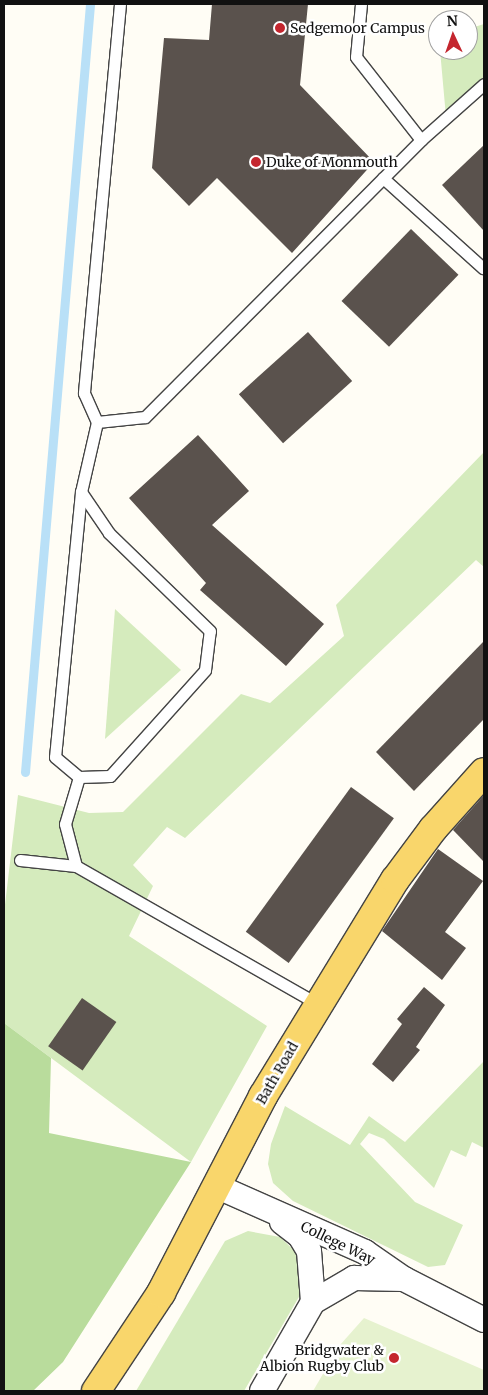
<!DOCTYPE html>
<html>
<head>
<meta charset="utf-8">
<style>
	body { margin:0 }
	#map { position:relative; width:488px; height:1395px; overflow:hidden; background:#fffdf5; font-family:Merriweather,serif }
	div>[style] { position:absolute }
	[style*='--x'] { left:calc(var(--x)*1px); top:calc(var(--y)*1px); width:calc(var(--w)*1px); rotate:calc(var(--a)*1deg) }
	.green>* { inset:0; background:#d5ebbd }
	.forest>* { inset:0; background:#b9dc9c }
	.pitch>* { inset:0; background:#e6f2cf }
	.stream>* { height:9px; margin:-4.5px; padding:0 4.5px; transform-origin:4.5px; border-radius:4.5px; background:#b9e0f7 }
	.building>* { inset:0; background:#5a524d; transform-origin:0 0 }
	.roads { filter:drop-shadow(1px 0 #444) drop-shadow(-1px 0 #444) drop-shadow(0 1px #444) drop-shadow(0 -1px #444) }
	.lane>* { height:11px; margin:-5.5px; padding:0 5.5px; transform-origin:5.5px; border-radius:5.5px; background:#fff }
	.street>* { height:24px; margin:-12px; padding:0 12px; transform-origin:12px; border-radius:12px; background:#fff }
	.primary>* { height:28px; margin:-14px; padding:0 14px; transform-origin:14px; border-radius:14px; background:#f9d66b }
	.dots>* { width:14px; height:14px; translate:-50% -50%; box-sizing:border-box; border:2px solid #fff; border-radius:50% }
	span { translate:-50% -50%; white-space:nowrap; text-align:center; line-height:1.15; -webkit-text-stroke:5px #fff; paint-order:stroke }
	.poi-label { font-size:14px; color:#111 }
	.left { translate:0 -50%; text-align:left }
	.right { translate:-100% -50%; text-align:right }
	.street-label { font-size:14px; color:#111 }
	.frame { position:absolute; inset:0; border:5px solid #111; pointer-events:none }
	.north { position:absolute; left:428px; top:10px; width:50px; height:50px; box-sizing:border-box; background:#fff; border:1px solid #a0a0a0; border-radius:50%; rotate:357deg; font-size:14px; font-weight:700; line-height:20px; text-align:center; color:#111 }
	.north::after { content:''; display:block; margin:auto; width:18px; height:22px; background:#c4262e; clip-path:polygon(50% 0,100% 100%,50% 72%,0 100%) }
</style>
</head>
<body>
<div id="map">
	<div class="green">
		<div style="clip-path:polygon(484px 24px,484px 84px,446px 117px,440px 50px,468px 50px,468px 29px)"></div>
		<div style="clip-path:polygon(484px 452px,484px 567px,476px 560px,185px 838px,167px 827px,133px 865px,153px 886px,129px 936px,267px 1026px,191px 1162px,4px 1023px,4px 913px,18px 795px,89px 813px,123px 812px,241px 694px,270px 703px,344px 636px,336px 605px)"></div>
		<div style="clip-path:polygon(115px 609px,181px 670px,105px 739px)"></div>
		<div style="clip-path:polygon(484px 1061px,484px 1148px,472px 1142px,466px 1157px,451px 1150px,434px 1188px,384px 1139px,369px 1133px,360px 1144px,415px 1202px,463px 1225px,445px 1265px,428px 1267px,293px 1201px,273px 1183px,268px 1164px,271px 1144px,285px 1106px,350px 1145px,369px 1116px,405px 1142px)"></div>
		<div style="clip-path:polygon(248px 1231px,280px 1237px,301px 1257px,303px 1290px,244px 1391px,136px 1391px,225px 1241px)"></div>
	</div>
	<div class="forest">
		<div style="clip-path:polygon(4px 1023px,51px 1058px,49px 1133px,191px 1162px,63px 1362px,33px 1391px,4px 1391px)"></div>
	</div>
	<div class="pitch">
		<div style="clip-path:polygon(364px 1318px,484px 1370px,484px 1391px,313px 1391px,340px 1345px)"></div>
	</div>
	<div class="stream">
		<div style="--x:25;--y:772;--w:771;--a:-85.16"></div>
	</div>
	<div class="building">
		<div style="clip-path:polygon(212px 4px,308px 4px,300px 85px,374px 162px,292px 253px,217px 178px,189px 206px,152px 168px,164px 38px,209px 40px)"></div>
		<div style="clip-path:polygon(484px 145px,484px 231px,442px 185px)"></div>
		<div style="left:411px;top:229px;width:66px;height:100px;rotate:44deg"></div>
		<div style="left:308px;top:332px;width:66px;height:93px;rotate:48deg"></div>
		<div style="clip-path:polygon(198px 435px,249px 491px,212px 525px,324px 624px,286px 666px,200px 590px,206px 583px,129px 498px)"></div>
		<div style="clip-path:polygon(484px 641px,484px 719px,414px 791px,376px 752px)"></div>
		<div style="left:351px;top:787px;width:53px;height:179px;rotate:36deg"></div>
		<div style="clip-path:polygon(484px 795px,484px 862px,453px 830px)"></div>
		<div style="clip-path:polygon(438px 849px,483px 881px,445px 932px,466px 948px,442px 980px,382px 931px)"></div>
		<div style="clip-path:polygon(424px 987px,445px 1005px,416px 1047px,420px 1050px,393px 1082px,372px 1064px,402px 1024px,397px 1019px)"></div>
		<div style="left:82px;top:998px;width:42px;height:59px;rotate:35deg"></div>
	</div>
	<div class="roads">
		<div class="lane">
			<div style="--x:120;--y:4;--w:391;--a:95.3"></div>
			<div style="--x:84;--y:393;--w:32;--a:66"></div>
			<div style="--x:97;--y:422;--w:48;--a:-5.9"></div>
			<div style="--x:145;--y:417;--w:391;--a:-45.1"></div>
			<div style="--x:421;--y:140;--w:84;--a:-41.6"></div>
			<div style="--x:361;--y:4;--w:53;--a:95.4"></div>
			<div style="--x:356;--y:57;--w:105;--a:51.9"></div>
			<div style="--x:383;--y:178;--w:135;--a:42"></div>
			<div style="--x:81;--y:492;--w:266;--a:95.6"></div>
			<div style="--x:55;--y:757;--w:31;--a:40"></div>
			<div style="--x:79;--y:777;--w:31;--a:-2"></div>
			<div style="--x:110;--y:776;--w:142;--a:-48.1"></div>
			<div style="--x:205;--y:670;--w:39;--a:-83"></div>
			<div style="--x:210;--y:631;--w:141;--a:-135.9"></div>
			<div style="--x:109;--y:533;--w:50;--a:-124.3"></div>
			<div style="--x:81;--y:492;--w:72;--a:-77.1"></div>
			<div style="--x:79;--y:777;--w:49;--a:106.6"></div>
			<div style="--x:65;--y:824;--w:43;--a:75.3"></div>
			<div style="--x:76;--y:866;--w:279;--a:29.7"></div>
			<div style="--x:20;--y:860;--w:56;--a:6.1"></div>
		</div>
		<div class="street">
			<div style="--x:216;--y:1186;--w:163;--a:23.9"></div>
			<div style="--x:365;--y:1252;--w:47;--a:34.7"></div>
			<div style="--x:404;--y:1279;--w:90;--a:27.1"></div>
			<div style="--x:282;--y:1222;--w:23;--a:38"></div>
			<div style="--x:300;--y:1236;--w:17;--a:59"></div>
			<div style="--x:309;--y:1251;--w:51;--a:85.5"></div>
			<div style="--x:262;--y:1391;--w:103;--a:-60.2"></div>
			<div style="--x:313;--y:1302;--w:48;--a:-30.3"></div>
			<div style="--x:354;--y:1278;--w:50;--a:1.1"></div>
		</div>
		<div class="primary">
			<div style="--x:96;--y:1391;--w:118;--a:-56.4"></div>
			<div style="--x:161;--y:1293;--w:222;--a:-62.6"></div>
			<div style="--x:263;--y:1096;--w:253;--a:-58.6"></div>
			<div style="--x:395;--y:880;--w:64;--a:-53.3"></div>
			<div style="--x:433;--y:829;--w:76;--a:-48.2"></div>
		</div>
	</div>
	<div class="dots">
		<div style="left:280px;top:28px;background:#c4262e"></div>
		<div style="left:256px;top:162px;background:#c4262e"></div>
		<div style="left:394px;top:1358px;background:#c4262e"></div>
	</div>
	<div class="poi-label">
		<span class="left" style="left:290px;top:28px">Sedgemoor Campus</span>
		<span class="left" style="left:266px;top:162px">Duke of Monmouth</span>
		<span class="right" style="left:384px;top:1358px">Bridgwater &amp;<br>Albion Rugby Club</span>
	</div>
	<div class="street-label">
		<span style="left:277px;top:1073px;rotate:-60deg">Bath Road</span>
		<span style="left:338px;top:1243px;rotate:26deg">College Way</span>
	</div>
	<div class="frame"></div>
	<div class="north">N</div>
</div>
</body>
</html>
